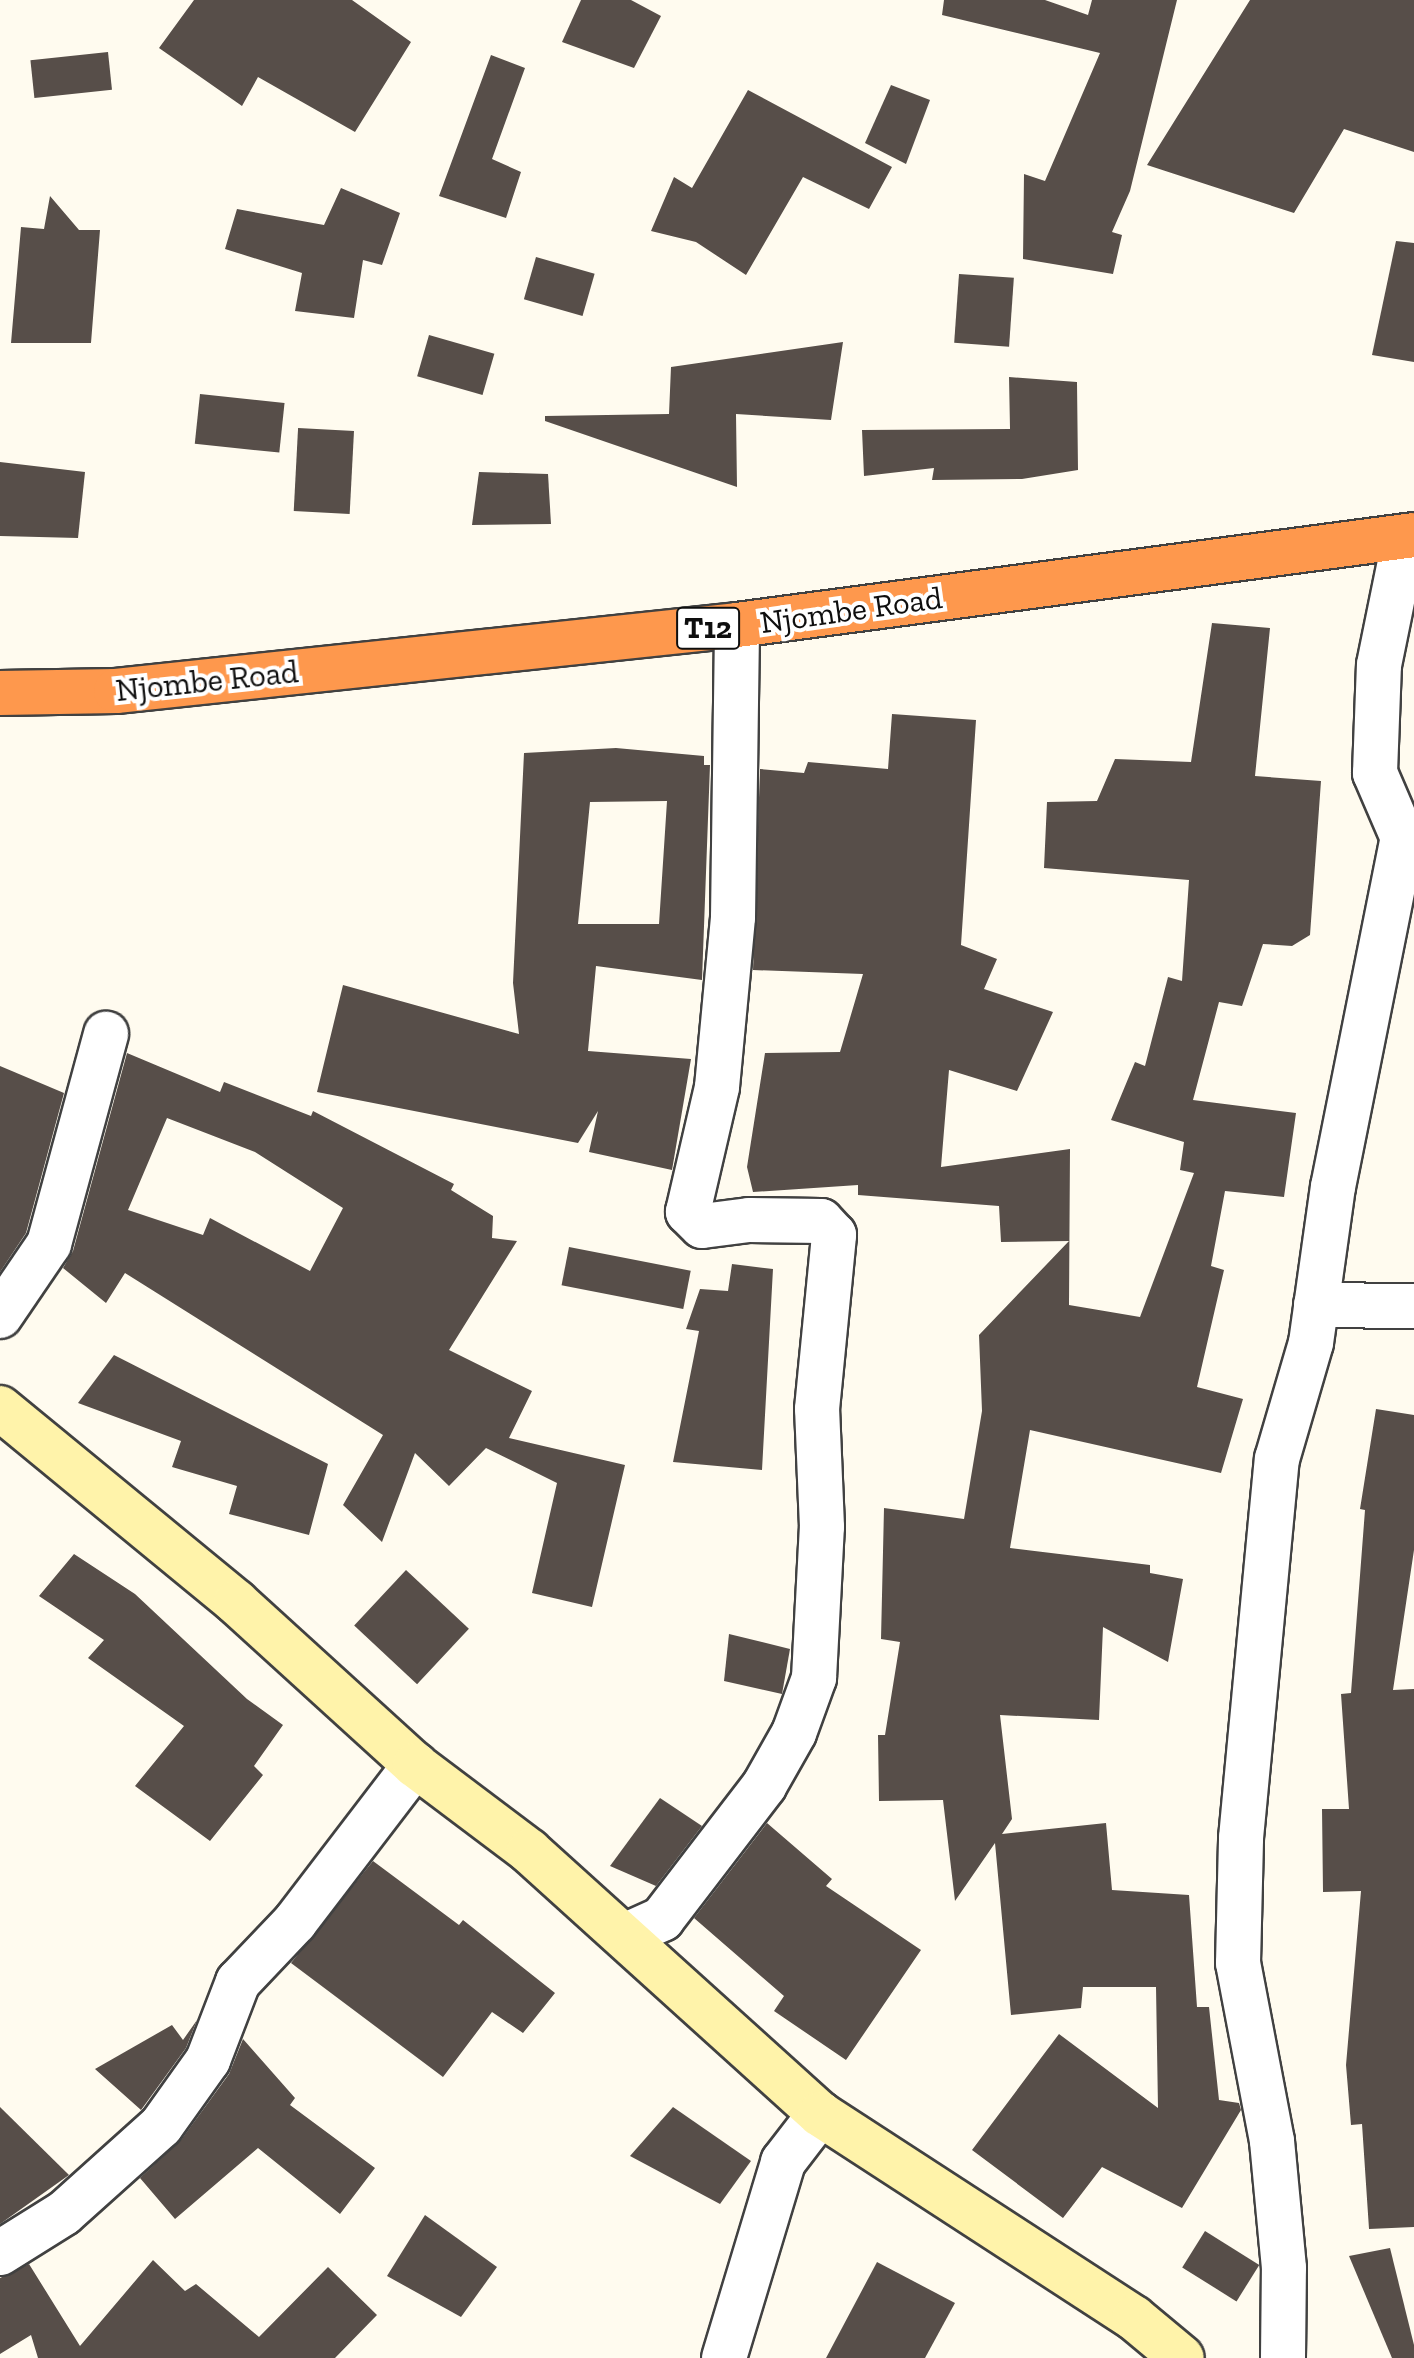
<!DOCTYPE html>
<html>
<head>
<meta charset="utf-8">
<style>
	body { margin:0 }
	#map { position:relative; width:1414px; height:2358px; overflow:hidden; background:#fffbef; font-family:"Zilla Slab",serif }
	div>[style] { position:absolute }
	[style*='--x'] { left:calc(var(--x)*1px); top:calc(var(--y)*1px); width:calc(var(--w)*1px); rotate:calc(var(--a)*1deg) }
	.building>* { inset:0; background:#574e49; transform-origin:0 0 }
	.roads { filter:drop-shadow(2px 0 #414141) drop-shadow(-2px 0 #414141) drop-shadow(0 2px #414141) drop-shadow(0 -2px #414141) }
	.street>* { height:44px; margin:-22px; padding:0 22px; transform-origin:22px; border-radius:22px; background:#fff }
	.secondary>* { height:44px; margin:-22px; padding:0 22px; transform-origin:22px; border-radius:22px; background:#fff3aa }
	.highway>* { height:44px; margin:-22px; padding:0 22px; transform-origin:22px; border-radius:22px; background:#fe984d }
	span { translate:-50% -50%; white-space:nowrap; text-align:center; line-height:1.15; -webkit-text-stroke:8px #fff; paint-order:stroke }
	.shield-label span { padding:2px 6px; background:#fff; border:2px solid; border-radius:6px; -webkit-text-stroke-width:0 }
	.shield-label { font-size:30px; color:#0e0e0e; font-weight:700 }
	.street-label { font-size:32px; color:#0e0e0e }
</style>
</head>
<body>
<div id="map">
	<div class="building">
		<div style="clip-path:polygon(194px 0,352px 0,411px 42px,355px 132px,258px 77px,242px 106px,159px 48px)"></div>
		<div style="clip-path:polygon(581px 0,631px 0,661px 16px,634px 68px,562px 42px)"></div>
		<div style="clip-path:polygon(944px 0,1045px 0,1088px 15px,1092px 0,1177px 0,1130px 191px,1112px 232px,1122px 235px,1113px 274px,1023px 259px,1024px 174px,1045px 181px,1100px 53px,942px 15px)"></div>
		<div style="clip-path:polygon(1250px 0,1414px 0,1414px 152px,1344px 129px,1294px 213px,1147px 165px)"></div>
		<div style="left:108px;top:52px;width:38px;height:78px;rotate:84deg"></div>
		<div style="clip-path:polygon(491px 55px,525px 68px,492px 159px,521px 172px,506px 218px,439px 196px)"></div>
		<div style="clip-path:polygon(891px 85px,930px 100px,906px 164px,865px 143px)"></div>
		<div style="clip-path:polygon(748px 90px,892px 167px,869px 209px,803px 177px,746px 275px,696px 242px,651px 231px,674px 177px,692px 188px)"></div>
		<div style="clip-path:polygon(341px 188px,400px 213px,382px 265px,363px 260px,354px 318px,295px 311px,302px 273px,225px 249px,237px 209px,324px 225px)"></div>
		<div style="clip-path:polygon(50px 196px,79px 230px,100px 230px,91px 343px,11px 343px,21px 227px,44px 229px)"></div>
		<div style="clip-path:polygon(1396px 241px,1414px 243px,1414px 362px,1372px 355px)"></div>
		<div style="left:536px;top:257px;width:61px;height:44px;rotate:16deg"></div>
		<div style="left:959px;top:274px;width:55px;height:69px;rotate:4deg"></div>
		<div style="left:429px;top:335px;width:68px;height:43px;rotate:16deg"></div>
		<div style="clip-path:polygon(843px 342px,831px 420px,736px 414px,737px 487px,545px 421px,545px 416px,669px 414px,671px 367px)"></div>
		<div style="clip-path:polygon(1009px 377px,1077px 382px,1078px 470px,1022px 479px,932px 480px,934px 468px,864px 476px,862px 430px,1010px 429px)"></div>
		<div style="left:200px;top:394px;width:85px;height:50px;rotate:6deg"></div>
		<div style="left:354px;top:431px;width:83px;height:56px;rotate:93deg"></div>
		<div style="clip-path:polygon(0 462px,85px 472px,78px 538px,0 536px)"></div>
		<div style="clip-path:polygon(479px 472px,548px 474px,551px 524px,472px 525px)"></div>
		<div style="clip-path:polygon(1212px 623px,1270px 628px,1255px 776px,1321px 781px,1310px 935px,1292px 946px,1263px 944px,1242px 1006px,1219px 1002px,1193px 1100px,1296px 1113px,1284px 1197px,1225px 1191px,1211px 1266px,1224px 1270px,1197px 1387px,1243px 1399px,1221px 1473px,1030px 1430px,1010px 1548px,1150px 1565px,1150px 1573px,1183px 1579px,1168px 1662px,1103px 1627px,1099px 1720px,1000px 1715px,1012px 1819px,1002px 1834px,1106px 1823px,1112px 1890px,1189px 1895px,1197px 2007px,1209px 2007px,1219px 2100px,1239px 2103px,1241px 2110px,1182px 2208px,1102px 2167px,1063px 2218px,972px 2150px,1059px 2034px,1158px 2108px,1156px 1987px,1083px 1987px,1081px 2008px,1011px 2015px,995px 1843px,955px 1901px,943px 1800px,879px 1801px,878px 1735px,885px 1735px,900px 1642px,881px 1639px,884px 1508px,964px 1519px,982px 1411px,979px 1335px,1069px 1241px,1001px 1242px,999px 1206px,858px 1195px,858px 1185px,753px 1192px,747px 1167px,765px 1053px,840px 1052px,863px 974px,753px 970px,760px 769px,804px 773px,808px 762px,888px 769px,892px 714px,976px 720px,961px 945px,997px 959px,984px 989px,1053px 1012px,1017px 1091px,949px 1070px,941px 1167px,1070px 1149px,1069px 1305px,1140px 1317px,1194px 1173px,1180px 1170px,1184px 1142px,1111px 1120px,1135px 1062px,1145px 1066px,1168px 977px,1182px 981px,1189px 880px,1044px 868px,1047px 802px,1097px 801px,1115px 759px,1191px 762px)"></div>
		<div style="clip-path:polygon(evenodd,616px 748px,704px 756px,704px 765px,710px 765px,702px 980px,596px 966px,588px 1051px,691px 1059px,672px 1170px,589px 1152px,598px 1111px,578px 1143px,317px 1092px,343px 985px,519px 1034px,513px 983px,524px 753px,616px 748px,667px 801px,659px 924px,578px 924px,590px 802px,667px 801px)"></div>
		<div style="clip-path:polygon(evenodd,127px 1053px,220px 1092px,224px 1082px,311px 1116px,313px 1111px,454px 1184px,451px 1190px,493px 1216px,492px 1238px,517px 1241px,449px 1350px,532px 1391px,509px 1438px,625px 1465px,592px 1607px,532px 1593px,557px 1483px,486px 1448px,449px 1486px,415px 1453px,382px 1542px,343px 1505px,383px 1435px,125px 1273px,106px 1303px,63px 1268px,73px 1251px,127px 1053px,167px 1118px,255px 1152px,343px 1208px,310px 1271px,210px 1218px,203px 1235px,128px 1210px,167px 1118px)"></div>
		<div style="clip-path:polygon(0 1066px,64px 1093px,26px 1233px,0 1272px)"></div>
		<div style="left:569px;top:1247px;width:124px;height:39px;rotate:11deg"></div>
		<div style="clip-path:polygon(732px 1264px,773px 1269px,762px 1470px,673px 1462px,699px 1331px,686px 1329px,700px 1289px,728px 1291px)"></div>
		<div style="clip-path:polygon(114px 1355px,328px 1464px,309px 1535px,229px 1514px,237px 1486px,172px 1467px,181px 1441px,78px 1403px)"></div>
		<div style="clip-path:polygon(1376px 1409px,1414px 1415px,1414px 1550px,1393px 1690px,1414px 1689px,1414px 2227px,1369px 2229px,1362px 2124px,1351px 2125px,1346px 2065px,1361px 1891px,1323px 1892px,1322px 1809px,1349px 1809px,1341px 1694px,1351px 1693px,1365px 1510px,1360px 1509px)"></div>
		<div style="clip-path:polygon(74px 1554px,135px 1594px,247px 1699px,283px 1725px,254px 1766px,263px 1775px,210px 1841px,135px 1786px,184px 1726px,88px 1658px,104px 1640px,39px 1596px)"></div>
		<div style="left:406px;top:1570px;width:86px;height:76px;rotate:43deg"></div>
		<div style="clip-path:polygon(729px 1634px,790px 1649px,782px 1694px,724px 1681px)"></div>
		<div style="clip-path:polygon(660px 1798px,702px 1826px,656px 1886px,610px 1866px)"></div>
		<div style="clip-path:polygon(767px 1823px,832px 1879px,826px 1886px,921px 1950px,846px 2060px,774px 2011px,784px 1996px,694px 1918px)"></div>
		<div style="clip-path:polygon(373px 1861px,459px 1925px,463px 1920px,555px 1993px,523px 2033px,492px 2012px,443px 2077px,291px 1963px)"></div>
		<div style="clip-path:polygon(197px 2020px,186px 2048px,141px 2110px,95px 2069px,172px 2025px,183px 2040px)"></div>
		<div style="clip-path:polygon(243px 2039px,295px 2098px,290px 2105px,375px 2168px,340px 2214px,258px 2148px,175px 2219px,140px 2178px,181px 2140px,229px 2074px)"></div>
		<div style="clip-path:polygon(0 2107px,69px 2175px,0 2224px)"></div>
		<div style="clip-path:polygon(673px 2107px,751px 2161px,720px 2204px,630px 2156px)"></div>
		<div style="clip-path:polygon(425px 2215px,497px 2267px,461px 2317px,387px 2276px)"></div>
		<div style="left:1205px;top:2231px;width:64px;height:43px;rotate:32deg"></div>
		<div style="clip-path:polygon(1390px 2248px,1414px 2345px,1414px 2358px,1392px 2358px,1349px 2256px)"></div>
		<div style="clip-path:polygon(153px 2260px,185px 2291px,196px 2284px,259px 2337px,328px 2267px,377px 2315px,335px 2358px,38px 2358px,31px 2335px,0 2354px,0 2278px,29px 2264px,80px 2346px)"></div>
		<div style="clip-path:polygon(877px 2262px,955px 2303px,925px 2358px,826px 2358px)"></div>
	</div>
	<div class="roads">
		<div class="street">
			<div style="--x:1316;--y:1305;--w:98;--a:0.6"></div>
			<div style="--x:0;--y:1316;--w:87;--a:-55.8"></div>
			<div style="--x:49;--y:1244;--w:218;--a:-74.8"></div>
			<div style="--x:624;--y:1936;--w:42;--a:-24.1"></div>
			<div style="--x:662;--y:1919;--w:168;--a:-52.5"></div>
			<div style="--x:764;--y:1786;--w:61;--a:-60.5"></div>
			<div style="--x:794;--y:1733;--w:59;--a:-70"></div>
			<div style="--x:814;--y:1678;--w:151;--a:-87"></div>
			<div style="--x:822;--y:1527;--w:118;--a:-92.4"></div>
			<div style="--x:817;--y:1409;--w:175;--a:-84.4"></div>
			<div style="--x:834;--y:1235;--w:19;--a:-133"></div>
			<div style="--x:821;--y:1221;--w:72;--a:-179.2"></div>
			<div style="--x:749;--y:1220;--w:47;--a:172.7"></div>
			<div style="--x:702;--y:1226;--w:20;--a:-135"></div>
			<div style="--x:688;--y:1212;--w:128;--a:-76.9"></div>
			<div style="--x:717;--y:1087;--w:171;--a:-84.6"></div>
			<div style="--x:733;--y:917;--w:292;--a:-89.2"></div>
			<div style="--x:0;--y:2253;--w:75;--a:-32"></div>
			<div style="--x:64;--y:2213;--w:130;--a:-41.9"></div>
			<div style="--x:161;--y:2126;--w:81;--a:-54.5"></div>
			<div style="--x:208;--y:2060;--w:84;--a:-69"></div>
			<div style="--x:238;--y:1982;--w:83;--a:-46.5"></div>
			<div style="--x:295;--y:1922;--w:198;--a:-52.6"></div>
			<div style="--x:724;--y:2358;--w:205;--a:-73.2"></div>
			<div style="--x:783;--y:2162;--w:61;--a:-52.4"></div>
			<div style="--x:1283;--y:2358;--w:90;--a:-89.4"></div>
			<div style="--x:1284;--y:2268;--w:128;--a:-95.4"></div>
			<div style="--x:1272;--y:2141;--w:181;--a:-100.8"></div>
			<div style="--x:1238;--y:1963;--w:125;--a:-88.6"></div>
			<div style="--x:1241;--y:1838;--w:381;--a:-84.6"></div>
			<div style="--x:1277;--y:1459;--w:121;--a:-73.7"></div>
			<div style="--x:1311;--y:1343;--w:158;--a:-82"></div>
			<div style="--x:1333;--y:1187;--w:356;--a:-78.7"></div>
			<div style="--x:1403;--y:838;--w:71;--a:-113.3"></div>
			<div style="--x:1375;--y:773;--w:108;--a:-87.9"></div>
			<div style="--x:1379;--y:665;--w:131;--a:-78.5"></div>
		</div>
		<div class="secondary">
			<div style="--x:0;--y:1408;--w:306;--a:39.4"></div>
			<div style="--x:236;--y:1602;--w:242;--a:42.3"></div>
			<div style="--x:415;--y:1765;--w:143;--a:37"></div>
			<div style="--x:529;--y:1851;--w:392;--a:42.1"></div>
			<div style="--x:820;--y:2114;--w:374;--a:33"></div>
			<div style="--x:1134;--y:2318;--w:62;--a:39.8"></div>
		</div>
		<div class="highway">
			<div style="--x:0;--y:693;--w:116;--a:-1"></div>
			<div style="--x:116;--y:691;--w:624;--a:-6.07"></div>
			<div style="--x:737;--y:625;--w:683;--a:-7.57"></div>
		</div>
	</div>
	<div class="shield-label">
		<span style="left:708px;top:628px">T12</span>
	</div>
	<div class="street-label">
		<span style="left:851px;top:610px;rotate:-8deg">Njombe Road</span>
		<span style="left:207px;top:681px;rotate:-6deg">Njombe Road</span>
	</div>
</div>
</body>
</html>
